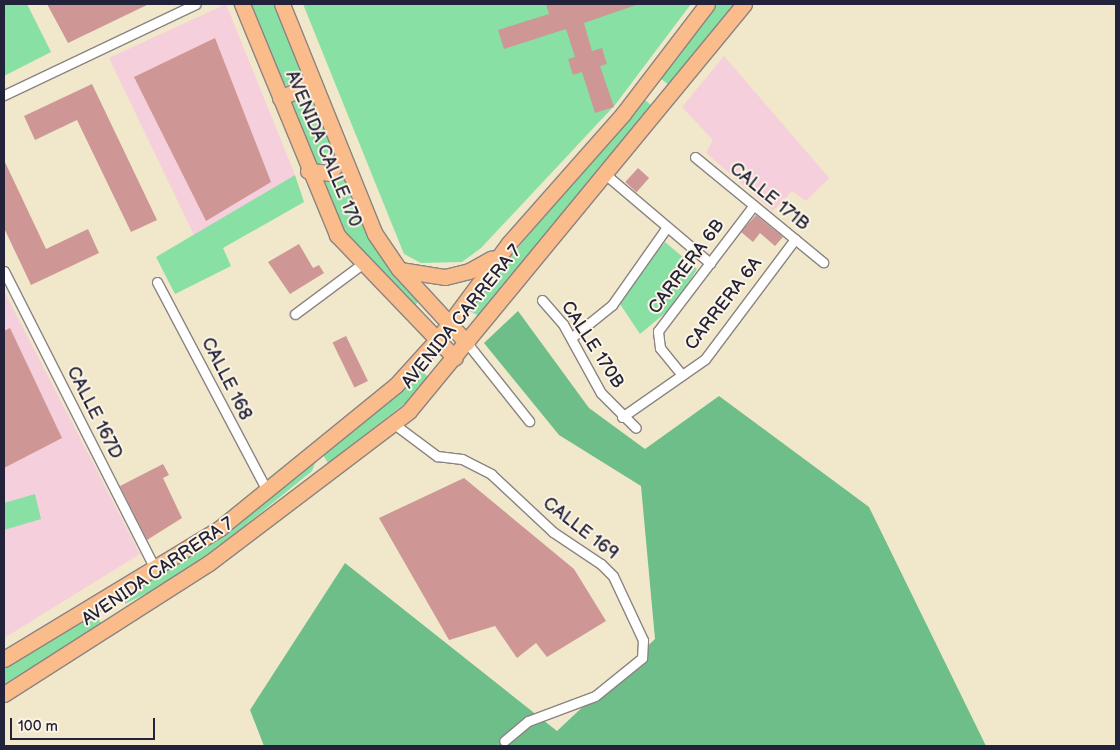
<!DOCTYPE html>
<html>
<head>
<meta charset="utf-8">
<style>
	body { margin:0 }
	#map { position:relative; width:1120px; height:750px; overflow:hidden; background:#f1e7cb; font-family:"Balsamiq Sans",sans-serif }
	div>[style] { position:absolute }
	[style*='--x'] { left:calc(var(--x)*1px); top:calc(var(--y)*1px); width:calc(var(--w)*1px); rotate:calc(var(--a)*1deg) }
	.built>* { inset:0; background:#f5cfdb }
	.green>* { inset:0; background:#89e0a4 }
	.forest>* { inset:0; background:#6ebe8a }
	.building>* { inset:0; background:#ce9795; transform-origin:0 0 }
	.roads { filter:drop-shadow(1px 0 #8a8483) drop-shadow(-1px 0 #8a8483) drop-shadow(0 1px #8a8483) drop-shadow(0 -1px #8a8483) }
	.minor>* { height:9px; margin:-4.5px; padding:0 4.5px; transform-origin:4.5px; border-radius:4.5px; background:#fff }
	.primary>* { height:15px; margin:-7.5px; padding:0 7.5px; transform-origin:7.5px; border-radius:7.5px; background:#fabc8b }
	span { translate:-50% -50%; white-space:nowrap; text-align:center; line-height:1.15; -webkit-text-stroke:4px #fcf5e5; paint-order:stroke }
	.street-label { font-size:18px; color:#22223b }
	.frame { position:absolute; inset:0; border:5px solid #22223b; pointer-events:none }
	.scale { position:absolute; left:10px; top:718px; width:145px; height:22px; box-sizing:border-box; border:2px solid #22223b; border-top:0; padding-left:6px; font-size:15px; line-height:18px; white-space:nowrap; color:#22223b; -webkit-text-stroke:4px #fcf5e5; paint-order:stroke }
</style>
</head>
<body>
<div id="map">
	<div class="built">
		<div style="clip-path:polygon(226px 4px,295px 175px,194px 235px,109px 58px)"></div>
		<div style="clip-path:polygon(724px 56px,829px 178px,806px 201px,792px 191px,773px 211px,706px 153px,713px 140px,682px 107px)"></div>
		<div style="clip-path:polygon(4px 291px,140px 554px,4px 638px)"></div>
	</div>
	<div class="green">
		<div style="clip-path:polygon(4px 4px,27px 4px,51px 52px,4px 76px)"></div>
		<div style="clip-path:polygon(249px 4px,276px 4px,304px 81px,291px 87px,282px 84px)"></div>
		<div style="clip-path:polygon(303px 4px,691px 4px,615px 105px,481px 248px,462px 262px,421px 263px,404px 254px)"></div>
		<div style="clip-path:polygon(716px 4px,735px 4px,669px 85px,660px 78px)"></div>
		<div style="clip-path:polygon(308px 91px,335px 154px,321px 164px,314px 165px,291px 103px)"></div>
		<div style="clip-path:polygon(644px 99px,652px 106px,479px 316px,466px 309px)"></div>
		<div style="clip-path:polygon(342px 171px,422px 297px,413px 308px,345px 236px,320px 181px)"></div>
		<div style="clip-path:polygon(295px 175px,304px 202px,223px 248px,231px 266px,175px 294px,156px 257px)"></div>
		<div style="clip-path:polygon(665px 242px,697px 269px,675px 305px,640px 334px,618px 301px)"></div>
		<div style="clip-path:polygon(421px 370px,430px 379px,417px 394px,328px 463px,322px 453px)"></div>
		<div style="clip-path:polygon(316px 461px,312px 471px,237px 532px,171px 581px,125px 604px,124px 597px,207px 546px)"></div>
		<div style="clip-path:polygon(35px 494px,41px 519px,4px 530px,4px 503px)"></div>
		<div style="clip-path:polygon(95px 613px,103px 626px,4px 684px,4px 668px)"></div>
	</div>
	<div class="forest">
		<div style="clip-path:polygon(518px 311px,589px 408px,645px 449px,719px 396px,869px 507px,986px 746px,264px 746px,250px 710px,345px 563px,557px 731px,655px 639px,641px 486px,559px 435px,484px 343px)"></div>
	</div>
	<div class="building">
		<div style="clip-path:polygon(47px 4px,149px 4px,68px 43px)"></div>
		<div style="clip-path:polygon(546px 4px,639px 4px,584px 23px,592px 51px,602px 48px,607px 64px,600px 66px,614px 107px,595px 113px,582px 72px,573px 75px,568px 59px,575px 57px,566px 29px,504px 49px,498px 30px,549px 14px)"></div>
		<div style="clip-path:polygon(215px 38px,271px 182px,206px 221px,134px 77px)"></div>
		<div style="clip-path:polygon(92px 84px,157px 220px,131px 232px,77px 120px,35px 140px,24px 116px)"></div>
		<div style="clip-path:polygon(4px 160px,46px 249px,88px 229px,99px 253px,31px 285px,4px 228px)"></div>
		<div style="left:638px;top:168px;width:15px;height:19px;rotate:42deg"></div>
		<div style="clip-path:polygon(756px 215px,783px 237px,775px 246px,760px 233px,753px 242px,741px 232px)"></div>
		<div style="clip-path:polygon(299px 244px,313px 268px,319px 265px,324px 273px,290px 294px,268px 262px)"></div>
		<div style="clip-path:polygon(10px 328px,62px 438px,4px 468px,4px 331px)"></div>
		<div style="left:346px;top:336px;width:50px;height:15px;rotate:64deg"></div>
		<div style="clip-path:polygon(163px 464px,169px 475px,163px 478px,182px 518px,147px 540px,120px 486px)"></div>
		<div style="clip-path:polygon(464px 478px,574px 569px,606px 621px,547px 657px,536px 643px,517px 658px,495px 626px,449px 640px,379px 518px)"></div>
	</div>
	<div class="roads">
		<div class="minor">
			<div style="--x:4;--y:95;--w:212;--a:-25.4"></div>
			<div style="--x:695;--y:157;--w:166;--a:39.4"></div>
			<div style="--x:605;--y:174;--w:138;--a:40.3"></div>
			<div style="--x:4;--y:271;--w:334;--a:63.1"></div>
			<div style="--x:157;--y:282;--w:236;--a:62.2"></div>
			<div style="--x:542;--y:300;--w:32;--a:49"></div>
			<div style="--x:563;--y:324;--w:79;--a:61.2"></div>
			<div style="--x:601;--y:393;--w:49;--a:45"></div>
			<div style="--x:295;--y:314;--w:84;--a:-36.7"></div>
			<div style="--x:571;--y:338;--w:53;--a:-38.8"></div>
			<div style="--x:612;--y:305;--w:95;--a:-54.8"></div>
			<div style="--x:467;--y:343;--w:100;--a:51.5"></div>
			<div style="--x:682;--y:375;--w:35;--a:-129"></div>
			<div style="--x:660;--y:348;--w:17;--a:-97"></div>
			<div style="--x:658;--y:331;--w:158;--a:-52.7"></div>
			<div style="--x:622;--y:417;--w:101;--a:-34.9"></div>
			<div style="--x:705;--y:359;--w:150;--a:-53.1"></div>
			<div style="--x:394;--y:424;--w:54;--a:36.7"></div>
			<div style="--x:437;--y:456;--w:25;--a:7"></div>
			<div style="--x:462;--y:459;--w:33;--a:27"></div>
			<div style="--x:491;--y:474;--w:85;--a:43.1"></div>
			<div style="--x:553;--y:532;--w:58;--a:33.7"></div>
			<div style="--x:601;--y:564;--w:17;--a:45"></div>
			<div style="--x:613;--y:576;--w:71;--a:64.9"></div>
			<div style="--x:643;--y:640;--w:18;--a:93"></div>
			<div style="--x:642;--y:658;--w:60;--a:141"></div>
			<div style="--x:595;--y:696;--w:72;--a:159.5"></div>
			<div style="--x:528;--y:721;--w:31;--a:140"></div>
		</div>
		<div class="primary">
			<div style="--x:242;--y:4;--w:250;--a:67.6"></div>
			<div style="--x:337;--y:235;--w:170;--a:46.2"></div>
			<div style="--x:282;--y:4;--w:248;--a:68"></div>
			<div style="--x:375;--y:234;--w:42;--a:55.6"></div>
			<div style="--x:399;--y:269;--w:100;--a:47.4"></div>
			<div style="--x:280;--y:98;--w:37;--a:-24"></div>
			<div style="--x:308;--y:171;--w:21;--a:5"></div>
			<div style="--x:329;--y:173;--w:20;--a:-49"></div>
			<div style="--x:400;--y:270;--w:46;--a:8.8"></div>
			<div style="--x:445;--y:277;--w:25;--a:-14"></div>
			<div style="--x:469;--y:271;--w:26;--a:-29"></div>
			<div style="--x:4;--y:659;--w:253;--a:-31.2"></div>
			<div style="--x:220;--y:528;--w:227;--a:-39.1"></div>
			<div style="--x:396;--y:385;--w:61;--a:-47.7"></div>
			<div style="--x:437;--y:340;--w:121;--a:-53.4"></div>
			<div style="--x:509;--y:243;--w:172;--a:-48.5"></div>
			<div style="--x:623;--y:114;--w:138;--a:-52.6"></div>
			<div style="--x:4;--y:694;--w:243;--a:-32.6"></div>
			<div style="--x:209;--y:563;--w:251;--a:-37.2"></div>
			<div style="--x:409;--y:411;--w:527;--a:-50.54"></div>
		</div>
	</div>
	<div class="street-label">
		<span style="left:323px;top:149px;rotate:67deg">AVENIDA CALLE 170</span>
		<span style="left:769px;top:197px;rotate:39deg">CALLE 171B</span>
		<span style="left:687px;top:267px;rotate:-53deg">CARRERA 6B</span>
		<span style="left:724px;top:304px;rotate:-52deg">CARRERA 6A</span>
		<span style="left:462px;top:317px;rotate:-51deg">AVENIDA CARRERA 7</span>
		<span style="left:592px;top:345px;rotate:57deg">CALLE 170B</span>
		<span style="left:226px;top:379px;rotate:63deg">CALLE 168</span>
		<span style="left:94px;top:413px;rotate:63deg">CALLE 167D</span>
		<span style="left:580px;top:529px;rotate:38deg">CALLE 169</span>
		<span style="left:158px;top:572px;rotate:-34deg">AVENIDA CARRERA 7</span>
	</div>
	<div class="frame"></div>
	<div class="scale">100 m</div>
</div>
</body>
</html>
